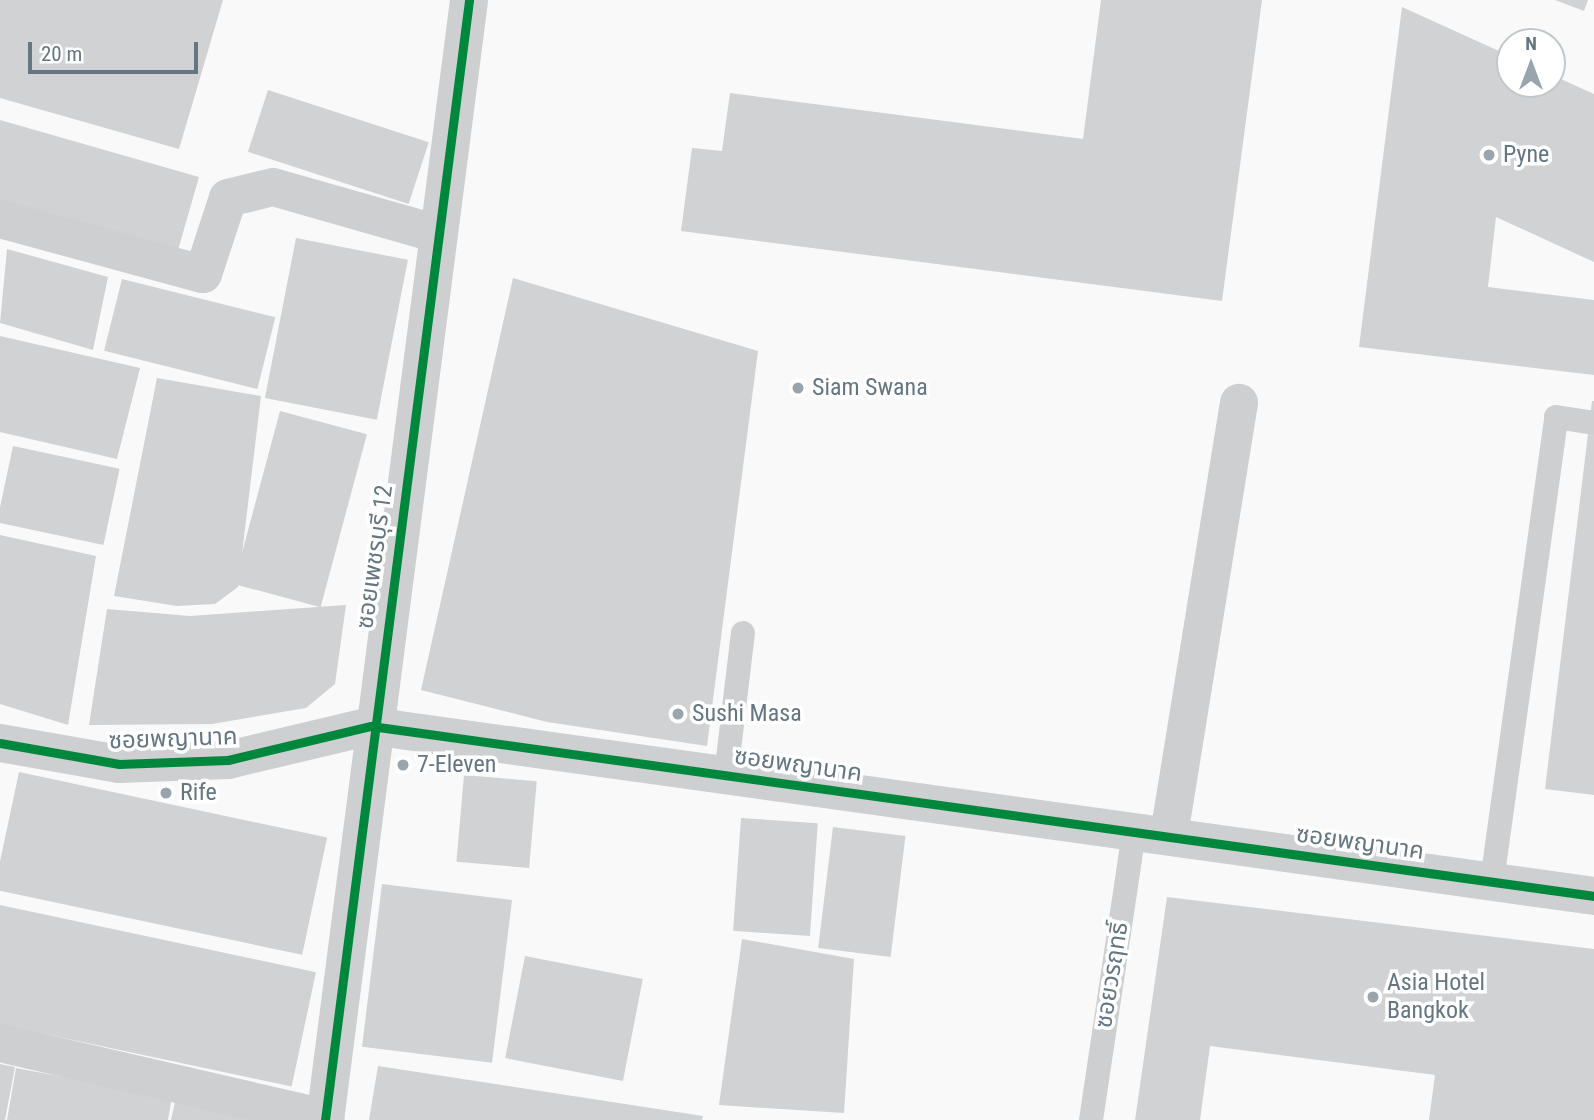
<!DOCTYPE html>
<html>
<head>
<meta charset="utf-8">
<style>
	body { margin:0 }
	#map { position:relative; width:1594px; height:1120px; overflow:hidden; background:#f9f9f9; font-family:"Roboto Condensed","Noto Sans Thai",sans-serif }
	div>[style] { position:absolute }
	[style*='--x'] { left:calc(var(--x)*1px); top:calc(var(--y)*1px); width:calc(var(--w)*1px); rotate:calc(var(--a)*1deg) }
	.building>* { inset:0; background:#d0d2d3; transform-origin:0 0 }
	.lane>* { height:24px; margin:-12px; padding:0 12px; transform-origin:12px; border-radius:12px; background:#cecfd0 }
	.street>* { height:38px; margin:-19px; padding:0 19px; transform-origin:19px; border-radius:19px; background:#cecfd0 }
	.cycleway>* { height:9px; margin:-4.5px; padding:0 4.5px; transform-origin:4.5px; border-radius:4.5px; background:#00873e }
	.dots>* { width:19px; height:19px; translate:-50% -50%; box-sizing:border-box; border:4px solid #fff; border-radius:50% }
	span { translate:-50% -50%; white-space:nowrap; text-align:center; line-height:1.15; -webkit-text-stroke:7px #fff; paint-order:stroke }
	.poi-label { font-size:24px; color:#657683 }
	.left { translate:0 -50%; text-align:left }
	.street-label { font-size:24px; color:#657683 }
	.north { position:absolute; left:1496px; top:28px; width:70px; height:70px; box-sizing:border-box; background:#fff; border:2px solid #c1c8cd; border-radius:50%; rotate:0deg; font-size:19px; font-weight:700; line-height:28px; text-align:center; color:#657683 }
	.north::after { content:''; display:block; margin:auto; width:24px; height:32px; background:#99a4ac; clip-path:polygon(50% 0,100% 100%,50% 72%,0 100%) }
	.scale { position:absolute; left:28px; top:42px; width:170px; height:32px; box-sizing:border-box; border:4px solid #657683; border-top:0; padding-left:9px; font-size:21px; line-height:24px; white-space:nowrap; color:#657683; -webkit-text-stroke:5px #fff; paint-order:stroke }
</style>
</head>
<body>
<div id="map">
	<div class="building">
		<div style="clip-path:polygon(0 0,223px 0,179px 149px,0 98px)"></div>
		<div style="clip-path:polygon(1101px 0,1262px 0,1222px 301px,681px 231px,692px 148px,722px 151px,730px 93px,1083px 139px)"></div>
		<div style="clip-path:polygon(1555px 0,1588px 0,1584px 11px)"></div>
		<div style="clip-path:polygon(1402px 7px,1510px 56px,1510px 84px,1552px 84px,1552px 75px,1594px 94px,1594px 262px,1496px 217px,1488px 287px,1594px 300px,1594px 375px,1359px 347px)"></div>
		<div style="left:268px;top:90px;width:169px;height:65px;rotate:18deg"></div>
		<div style="left:0;top:120px;width:207px;height:78px;rotate:16deg"></div>
		<div style="left:296px;top:238px;width:114px;height:163px;rotate:11deg"></div>
		<div style="clip-path:polygon(7px 249px,108px 277px,93px 350px,0 323px)"></div>
		<div style="clip-path:polygon(513px 278px,758px 351px,707px 746px,547px 722px,421px 690px)"></div>
		<div style="left:122px;top:279px;width:158px;height:74px;rotate:14deg"></div>
		<div style="clip-path:polygon(0 336px,140px 368px,117px 459px,0 432px)"></div>
		<div style="clip-path:polygon(157px 378px,261px 396px,238px 587px,215px 604px,177px 606px,114px 596px)"></div>
		<div style="clip-path:polygon(1592px 401px,1594px 401px,1594px 795px,1545px 789px)"></div>
		<div style="left:280px;top:411px;width:90px;height:179px;rotate:15deg"></div>
		<div style="left:13px;top:446px;width:109px;height:78px;rotate:12deg"></div>
		<div style="clip-path:polygon(0 535px,96px 556px,68px 725px,0 704px)"></div>
		<div style="clip-path:polygon(346px 605px,335px 684px,306px 708px,212px 724px,89px 725px,107px 609px,190px 616px)"></div>
		<div style="left:19px;top:772px;width:315px;height:120px;rotate:12deg"></div>
		<div style="left:464px;top:775px;width:73px;height:87px;rotate:5deg"></div>
		<div style="left:741px;top:818px;width:77px;height:113px;rotate:4deg"></div>
		<div style="left:833px;top:827px;width:73px;height:122px;rotate:7deg"></div>
		<div style="left:382px;top:884px;width:131px;height:164px;rotate:7deg"></div>
		<div style="clip-path:polygon(1167px 897px,1594px 949px,1594px 1120px,1429px 1120px,1435px 1075px,1210px 1046px,1200px 1120px,1135px 1120px)"></div>
		<div style="left:0;top:905px;width:323px;height:117px;rotate:12deg"></div>
		<div style="clip-path:polygon(742px 939px,854px 959px,844px 1113px,719px 1105px)"></div>
		<div style="left:525px;top:956px;width:120px;height:104px;rotate:11deg"></div>
		<div style="clip-path:polygon(0 1064px,15px 1067px,5px 1120px,0 1120px)"></div>
		<div style="clip-path:polygon(378px 1066px,703px 1116px,702px 1120px,369px 1120px)"></div>
		<div style="clip-path:polygon(16px 1068px,172px 1097px,168px 1120px,7px 1120px)"></div>
		<div style="clip-path:polygon(176px 1097px,287px 1120px,171px 1120px)"></div>
	</div>
	<div class="lane">
		<div style="--x:726;--y:775;--w:143;--a:-83.2"></div>
		<div style="--x:1492;--y:881;--w:468;--a:-82.1"></div>
		<div style="--x:1556;--y:417;--w:38;--a:9"></div>
		<div style="--x:1091;--y:1120;--w:292;--a:-81.5"></div>
	</div>
	<div class="street">
		<div style="--x:0;--y:219;--w:210;--a:15.2"></div>
		<div style="--x:203;--y:274;--w:80;--a:-71.8"></div>
		<div style="--x:228;--y:198;--w:46;--a:-13.7"></div>
		<div style="--x:273;--y:187;--w:172;--a:15.9"></div>
		<div style="--x:0;--y:743;--w:121;--a:10"></div>
		<div style="--x:119;--y:764;--w:109;--a:-2.1"></div>
		<div style="--x:228;--y:760;--w:147;--a:-13.4"></div>
		<div style="--x:371;--y:726;--w:1235;--a:7.91"></div>
		<div style="--x:1169;--y:835;--w:438;--a:-80.8"></div>
		<div style="--x:0;--y:1043;--w:334;--a:13"></div>
		<div style="--x:325;--y:1120;--w:1129;--a:-82.67"></div>
	</div>
	<div class="cycleway">
		<div style="--x:0;--y:743;--w:121;--a:10"></div>
		<div style="--x:119;--y:764;--w:109;--a:-2.1"></div>
		<div style="--x:228;--y:760;--w:147;--a:-13.4"></div>
		<div style="--x:371;--y:726;--w:1235;--a:7.91"></div>
		<div style="--x:325;--y:1120;--w:1129;--a:-82.67"></div>
	</div>
	<div class="dots">
		<div style="left:1489px;top:155px;background:#99a4ac"></div>
		<div style="left:798px;top:388px;background:#99a4ac"></div>
		<div style="left:678px;top:714px;background:#99a4ac"></div>
		<div style="left:403px;top:765px;background:#99a4ac"></div>
		<div style="left:166px;top:793px;background:#99a4ac"></div>
		<div style="left:1373px;top:997px;background:#99a4ac"></div>
	</div>
	<div class="poi-label">
		<span class="left" style="left:1503px;top:155px">Pyne</span>
		<span class="left" style="left:812px;top:388px">Siam Swana</span>
		<span class="left" style="left:692px;top:714px">Sushi Masa</span>
		<span class="left" style="left:417px;top:765px">7-Eleven</span>
		<span class="left" style="left:180px;top:793px">Rife</span>
		<span class="left" style="left:1387px;top:997px">Asia Hotel<br>Bangkok</span>
	</div>
	<div class="street-label">
		<span style="left:375px;top:557px;rotate:-82deg">ซอยเพชรบุรี 12</span>
		<span style="left:173px;top:739px;rotate:-2deg">ซอยพญานาค</span>
		<span style="left:798px;top:765px;rotate:8deg">ซอยพญานาค</span>
		<span style="left:1360px;top:843px;rotate:8deg">ซอยพญานาค</span>
		<span style="left:1112px;top:975px;rotate:-81deg">ซอยวรฤทธิ์</span>
	</div>
	<div class="north">N</div>
	<div class="scale">20 m</div>
</div>
</body>
</html>
